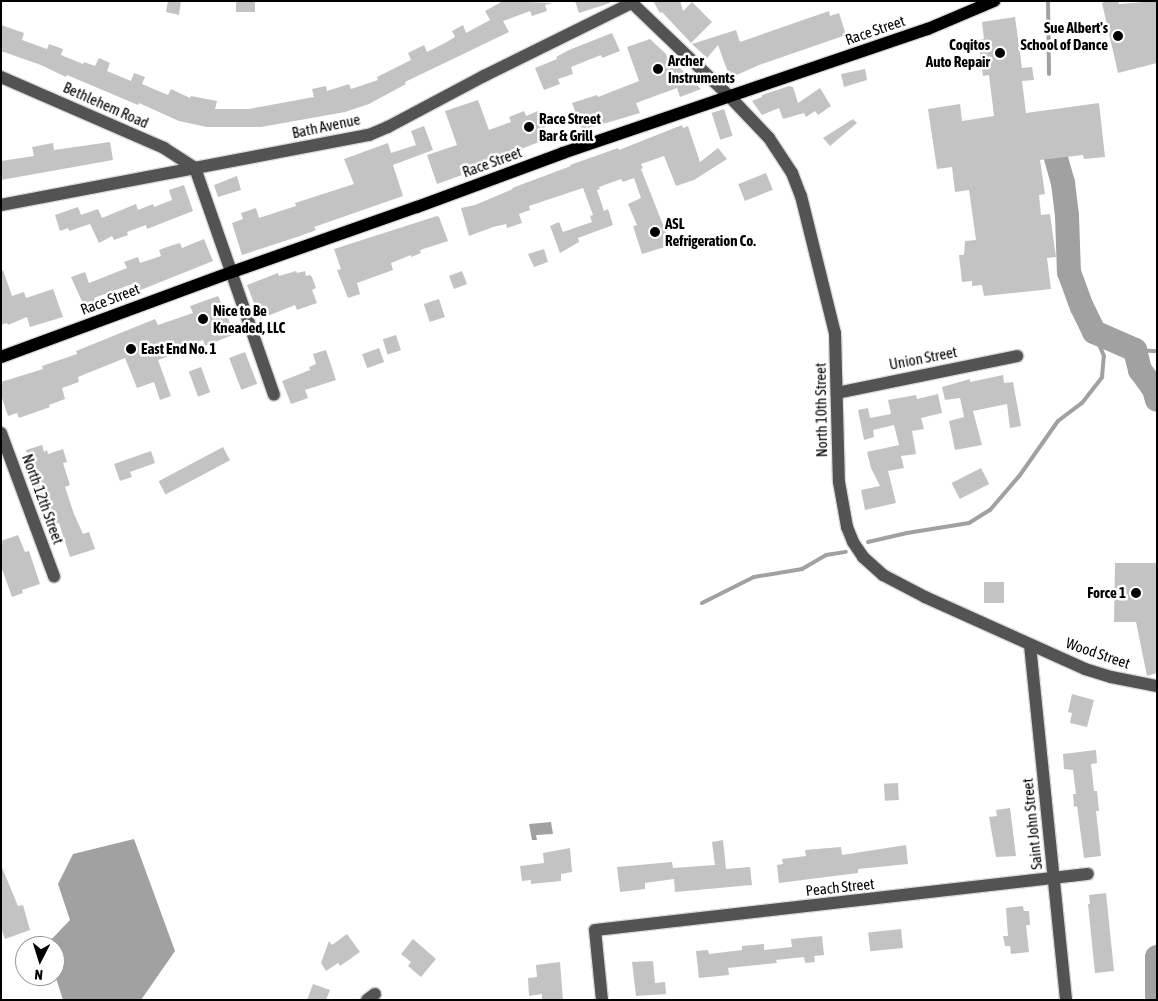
<!DOCTYPE html>
<html>
<head>
<meta charset="utf-8">
<style>
	body { margin:0 }
	#map { position:relative; width:1158px; height:1001px; overflow:hidden; background:#fff; font-family:"Asap Condensed",sans-serif }
	div>[style] { position:absolute }
	[style*='--x'] { left:calc(var(--x)*1px); top:calc(var(--y)*1px); width:calc(var(--w)*1px); rotate:calc(var(--a)*1deg) }
	.water>* { inset:0; background:#a1a1a1 }
	.stream>* { height:4px; margin:-2px; padding:0 2px; transform-origin:2px; border-radius:2px; background:#a1a1a1 }
	.river>* { height:24px; margin:-12px; padding:0 12px; transform-origin:12px; border-radius:12px; background:#a1a1a1 }
	.building>* { inset:0; background:#c3c3c3; transform-origin:0 0 }
	.roads { filter:drop-shadow(1px 0 #dbdbdb) drop-shadow(-1px 0 #dbdbdb) drop-shadow(0 1px #dbdbdb) drop-shadow(0 -1px #dbdbdb) }
	.minor>* { height:12px; margin:-6px; padding:0 6px; transform-origin:6px; border-radius:6px; background:#535353 }
	.major>* { height:12px; margin:-6px; padding:0 6px; transform-origin:6px; border-radius:6px; background:#000 }
	.dots>* { width:14px; height:14px; translate:-50% -50%; box-sizing:border-box; border:2px solid #fff; border-radius:50% }
	span { translate:-50% -50%; white-space:nowrap; text-align:center; line-height:1.15; -webkit-text-stroke:5px #fff; paint-order:stroke }
	.poi-label { font-size:15px; color:#000; font-weight:700 }
	.right { translate:-100% -50%; text-align:right }
	.left { translate:0 -50%; text-align:left }
	.street-label { font-size:15px; color:#000 }
	.frame { position:absolute; inset:0; border:2px solid #000; pointer-events:none }
	.north { position:absolute; left:15px; top:936px; width:50px; height:50px; box-sizing:border-box; background:#fff; border:1px solid #999; border-radius:50%; rotate:185deg; font-size:14px; font-weight:700; line-height:20px; text-align:center; color:#000 }
	.north::after { content:''; display:block; margin:auto; width:18px; height:22px; background:#000; clip-path:polygon(50% 0,100% 100%,50% 72%,0 100%) }
</style>
</head>
<body>
<div id="map">
	<div class="water">
		<div style="clip-path:polygon(551px 822px,553px 834px,536px 835px,537px 840px,532px 840px,529px 824px)"></div>
		<div style="clip-path:polygon(134px 839px,175px 951px,141px 1000px,63px 1000px,55px 975px,55px 946px,45px 946px,70px 920px,58px 884px,73px 854px)"></div>
	</div>
	<div class="stream">
		<div style="--x:1048;--y:1;--w:73;--a:89.2"></div>
		<div style="--x:1135;--y:350;--w:22;--a:3"></div>
		<div style="--x:868;--y:542;--w:40;--a:-13"></div>
		<div style="--x:907;--y:533;--w:63;--a:-9.2"></div>
		<div style="--x:969;--y:523;--w:25;--a:-32"></div>
		<div style="--x:990;--y:510;--w:46;--a:-49.4"></div>
		<div style="--x:1020;--y:475;--w:66;--a:-54.9"></div>
		<div style="--x:1058;--y:421;--w:30;--a:-37"></div>
		<div style="--x:1082;--y:403;--w:33;--a:-52"></div>
		<div style="--x:1102;--y:377;--w:21;--a:-85"></div>
		<div style="--x:1104;--y:356;--w:26;--a:-113"></div>
		<div style="--x:702;--y:603;--w:58;--a:-26.6"></div>
		<div style="--x:754;--y:577;--w:49;--a:-9.5"></div>
		<div style="--x:802;--y:569;--w:28;--a:-30"></div>
		<div style="--x:826;--y:555;--w:20;--a:-9"></div>
	</div>
	<div class="river">
		<div style="--x:1052;--y:144;--w:41;--a:74.2"></div>
		<div style="--x:1063;--y:183;--w:33;--a:83"></div>
		<div style="--x:1067;--y:216;--w:56;--a:88"></div>
		<div style="--x:1069;--y:272;--w:37;--a:70"></div>
		<div style="--x:1082;--y:307;--w:28;--a:64"></div>
		<div style="--x:1094;--y:332;--w:45;--a:23.7"></div>
		<div style="--x:1135;--y:350;--w:21;--a:76"></div>
		<div style="--x:1140;--y:370;--w:24;--a:54"></div>
		<div style="--x:1154;--y:389;--w:11;--a:75"></div>
		<div style="--x:1157;--y:957;--w:39;--a:90"></div>
	</div>
	<div class="building">
		<div style="clip-path:polygon(168px 1px,181px 1px,179px 15px,166px 12px)"></div>
		<div style="left:236px;top:1px;width:19px;height:11px"></div>
		<div style="clip-path:polygon(503px 1px,553px 3px,545px 5px,547px 11px,532px 16px,530px 11px,503px 21px,509px 32px,405px 82px,406px 84px,369px 104px,345px 112px,261px 127px,207px 127px,179px 121px,139px 103px,138px 105px,67px 75px,66px 77px,41px 65px,1px 51px,1px 25px,24px 33px,22px 40px,47px 49px,49px 44px,63px 49px,61px 55px,83px 64px,84px 62px,95px 66px,99px 58px,110px 63px,107px 71px,131px 81px,134px 73px,145px 77px,142px 84px,168px 95px,171px 89px,190px 98px,191px 96px,217px 101px,215px 109px,249px 109px,314px 97px,312px 89px,326px 86px,327px 91px,349px 84px,351px 89px,378px 80px,377px 77px,411px 60px,408px 53px,424px 45px,427px 52px,445px 43px,455px 37px,452px 31px,463px 25px,466px 33px,490px 20px,485px 11px)"></div>
		<div style="clip-path:polygon(575px 1px,610px 1px,610px 3px,579px 13px)"></div>
		<div style="clip-path:polygon(653px 1px,680px 1px,683px 11px,692px 2px,712px 22px,691px 43px,662px 12px,660px 13px)"></div>
		<div style="clip-path:polygon(1109px 1px,1118px 1px,1119px 4px,1157px 1px,1157px 63px,1118px 73px,1102px 3px)"></div>
		<div style="clip-path:polygon(829px 11px,830px 16px,839px 13px,846px 35px,759px 65px,730px 78px,718px 45px,707px 58px,692px 44px,736px 30px,740px 42px)"></div>
		<div style="clip-path:polygon(1015px 17px,1022px 68px,1032px 67px,1034px 80px,1022px 81px,1026px 113px,1099px 103px,1105px 157px,1084px 159px,1083px 155px,1040px 160px,1045px 194px,1039px 195px,1041px 215px,1050px 214px,1056px 257px,1047px 258px,1051px 289px,984px 296px,982px 285px,972px 286px,972px 281px,962px 282px,959px 255px,964px 255px,965px 241px,976px 240px,969px 190px,955px 192px,952px 167px,937px 169px,928px 109px,960px 104px,962px 121px,994px 116px,989px 75px,983px 76px,978px 40px,984px 39px,982px 22px)"></div>
		<div style="clip-path:polygon(612px 33px,620px 51px,602px 58px,601px 55px,571px 67px,573px 74px,558px 79px,560px 84px,544px 90px,535px 68px,557px 59px,556px 57px,569px 50px)"></div>
		<div style="clip-path:polygon(650px 39px,666px 54px,670px 66px,676px 64px,701px 89px,680px 97px,677px 88px,636px 103px,640px 113px,582px 130px,572px 103px,597px 95px,598px 97px,639px 81px,627px 47px)"></div>
		<div style="clip-path:polygon(865px 69px,867px 80px,844px 87px,841px 74px)"></div>
		<div style="clip-path:polygon(789px 86px,793px 87px,798px 103px,820px 88px,831px 106px,818px 115px,815px 111px,806px 117px,804px 113px,783px 119px,779px 108px,762px 115px,752px 101px,762px 97px,762px 95px)"></div>
		<div style="clip-path:polygon(478px 100px,489px 130px,511px 122px,509px 117px,524px 111px,526px 116px,538px 111px,549px 138px,516px 151px,516px 153px,513px 156px,502px 160px,501px 157px,460px 170px,462px 175px,437px 184px,427px 155px,457px 145px,445px 111px)"></div>
		<div style="left:724px;top:109px;width:28px;height:13px;rotate:72deg"></div>
		<div style="clip-path:polygon(853px 119px,857px 123px,830px 146px,823px 138px)"></div>
		<div style="clip-path:polygon(682px 125px,683px 128px,688px 126px,700px 162px,718px 148px,727px 159px,694px 180px,676px 186px,664px 156px,641px 164px,643px 168px,641px 169px,669px 240px,667px 241px,668px 246px,642px 254px,633px 226px,637px 225px,628px 204px,641px 198px,634px 178px,623px 182px,621px 179px,599px 187px,600px 189px,597px 190px,604px 211px,608px 209px,613px 225px,578px 238px,579px 242px,560px 253px,550px 226px,559px 222px,563px 232px,592px 222px,590px 216px,593px 215px,583px 188px,529px 206px,530px 210px,519px 214px,522px 223px,507px 228px,506px 224px,493px 227px,469px 236px,461px 208px,475px 205px,513px 189px,512px 188px,571px 166px,570px 165px,618px 148px,619px 150px)"></div>
		<div style="clip-path:polygon(424px 126px,433px 150px,393px 165px,403px 196px,314px 227px,316px 230px,300px 236px,242px 255px,232px 223px,243px 219px,241px 213px,256px 208px,259px 218px,296px 206px,295px 203px,354px 184px,344px 159px,388px 143px,391px 153px,416px 145px,411px 131px)"></div>
		<div style="clip-path:polygon(110px 142px,113px 160px,1px 180px,1px 161px,34px 156px,32px 147px,53px 143px,54px 150px)"></div>
		<div style="left:766px;top:173px;width:18px;height:30px;rotate:68deg"></div>
		<div style="clip-path:polygon(237px 176px,241px 190px,218px 197px,214px 185px)"></div>
		<div style="clip-path:polygon(184px 185px,193px 211px,147px 229px,146px 225px,127px 232px,128px 235px,114px 240px,112px 236px,99px 243px,90px 224px,69px 231px,68px 228px,60px 231px,55px 215px,78px 207px,81px 215px,98px 209px,102px 218px,136px 204px,138px 210px,153px 204px,154px 207px,172px 200px,169px 190px)"></div>
		<div style="clip-path:polygon(437px 216px,439px 217px,448px 241px,420px 250px,421px 253px,411px 257px,411px 255px,391px 263px,393px 270px,357px 283px,360px 294px,348px 298px,337px 270px,341px 269px,334px 249px)"></div>
		<div style="clip-path:polygon(204px 239px,213px 261px,138px 291px,135px 283px,94px 298px,96px 301px,84px 306px,71px 277px,85px 272px,89px 283px,127px 268px,124px 262px,138px 257px,140px 263px,161px 256px,159px 250px,170px 246px,180px 243px,182px 248px)"></div>
		<div style="clip-path:polygon(544px 249px,548px 262px,534px 267px,528px 254px)"></div>
		<div style="clip-path:polygon(1px 270px,3px 270px,12px 296px,24px 292px,26px 298px,53px 289px,63px 317px,30px 327px,27px 317px,8px 325px,7px 323px,1px 325px)"></div>
		<div style="clip-path:polygon(296px 271px,297px 273px,305px 271px,306px 276px,310px 275px,312px 277px,316px 288px,312px 290px,317px 303px,297px 310px,295px 305px,260px 319px,247px 285px,278px 273px,279px 276px)"></div>
		<div style="left:462px;top:271px;width:14px;height:14px;rotate:69deg"></div>
		<div style="clip-path:polygon(218px 296px,235px 334px,205px 346px,203px 340px,168px 352px,169px 356px,158px 360px,171px 396px,160px 400px,154px 382px,137px 388px,125px 358px,78px 377px,79px 382px,62px 388px,65px 399px,49px 405px,50px 407px,19px 418px,17px 413px,8px 416px,1px 395px,1px 382px,43px 369px,42px 366px,77px 354px,76px 351px,155px 319px,158px 325px,193px 313px,190px 306px)"></div>
		<div style="left:439px;top:299px;width:19px;height:16px;rotate:72deg"></div>
		<div style="left:396px;top:335px;width:16px;height:14px;rotate:72deg"></div>
		<div style="left:379px;top:348px;width:15px;height:18px;rotate:70deg"></div>
		<div style="clip-path:polygon(326px 350px,336px 380px,305px 390px,308px 398px,291px 404px,282px 381px,310px 370px,309px 367px,316px 364px,313px 354px)"></div>
		<div style="left:245px;top:352px;width:34px;height:17px;rotate:69deg"></div>
		<div style="left:201px;top:367px;width:27px;height:13px;rotate:70deg"></div>
		<div style="clip-path:polygon(1003px 375px,1004px 383px,1013px 382px,1021px 426px,1010px 428px,1007px 404px,973px 411px,982px 445px,955px 450px,949px 421px,964px 417px,960px 398px,945px 400px,942px 387px,970px 379px,970px 382px)"></div>
		<div style="clip-path:polygon(938px 394px,942px 413px,921px 418px,924px 429px,912px 431px,916px 454px,901px 456px,904px 468px,888px 471px,896px 503px,865px 510px,861px 490px,880px 486px,871px 468px,867px 452px,899px 445px,894px 425px,873px 430px,874px 437px,864px 440px,858px 410px,868px 408px,870px 418px,891px 414px,888px 400px,916px 395px,917px 399px)"></div>
		<div style="clip-path:polygon(42px 445px,44px 452px,47px 450px,48px 454px,63px 449px,67px 462px,63px 463px,70px 485px,65px 487px,74px 514px,83px 534px,89px 532px,95px 549px,70px 557px,59px 523px,48px 526px,24px 458px,28px 457px,26px 450px)"></div>
		<div style="left:223px;top:447px;width:15px;height:73px;rotate:62deg"></div>
		<div style="clip-path:polygon(151px 451px,155px 463px,130px 472px,132px 477px,120px 481px,114px 464px)"></div>
		<div style="left:981px;top:468px;width:18px;height:33px;rotate:63deg"></div>
		<div style="clip-path:polygon(18px 535px,25px 552px,29px 551px,40px 584px,22px 590px,23px 593px,12px 597px,1px 566px,1px 541px)"></div>
		<div style="clip-path:polygon(1115px 563px,1157px 563px,1157px 673px,1147px 676px,1136px 622px,1114px 622px)"></div>
		<div style="left:1004px;top:582px;width:21px;height:20px;rotate:90deg"></div>
		<div style="clip-path:polygon(1072px 694px,1094px 700px,1087px 727px,1070px 723px,1072px 713px,1068px 712px)"></div>
		<div style="clip-path:polygon(1096px 750px,1097px 763px,1091px 764px,1094px 791px,1097px 791px,1099px 811px,1096px 811px,1101px 856px,1084px 858px,1077px 806px,1074px 807px,1073px 794px,1076px 794px,1073px 770px,1064px 769px,1063px 754px)"></div>
		<div style="left:898px;top:783px;width:17px;height:14px;rotate:87deg"></div>
		<div style="clip-path:polygon(1010px 808px,1016px 856px,996px 857px,989px 817px,997px 816px,996px 810px)"></div>
		<div style="clip-path:polygon(723px 840px,726px 869px,750px 867px,752px 885px,675px 892px,674px 879px,645px 883px,645px 889px,620px 892px,617px 867px,672px 862px,673px 868px,715px 865px,712px 842px)"></div>
		<div style="clip-path:polygon(906px 845px,908px 864px,858px 869px,858px 873px,779px 883px,777px 865px,783px 864px,782px 859px,806px 856px,805px 850px,841px 847px,842px 855px)"></div>
		<div style="clip-path:polygon(570px 848px,572px 872px,561px 874px,561px 881px,531px 884px,531px 880px,522px 881px,520px 866px,544px 863px,543px 853px)"></div>
		<div style="clip-path:polygon(1px 865px,18px 906px,23px 905px,30px 930px,5px 939px,1px 928px)"></div>
		<div style="clip-path:polygon(1106px 893px,1114px 971px,1095px 973px,1088px 904px,1090px 904px,1089px 895px)"></div>
		<div style="clip-path:polygon(1023px 906px,1024px 911px,1029px 911px,1030px 925px,1026px 925px,1029px 952px,1011px 954px,1010px 946px,1005px 946px,1003px 936px,1008px 936px,1006px 908px)"></div>
		<div style="left:901px;top:929px;width:19px;height:33px;rotate:84deg"></div>
		<div style="clip-path:polygon(347px 934px,360px 952px,340px 966px,338px 963px,326px 971px,321px 963px,329px 941px,332px 945px)"></div>
		<div style="clip-path:polygon(822px 936px,824px 955px,814px 956px,815px 962px,805px 963px,804px 957px,776px 960px,777px 963px,728px 968px,729px 975px,699px 978px,696px 951px,708px 950px,709px 954px,742px 950px,742px 946px,764px 944px,764px 950px,792px 947px,791px 939px)"></div>
		<div style="clip-path:polygon(413px 939px,436px 959px,421px 977px,408px 966px,411px 962px,401px 954px)"></div>
		<div style="clip-path:polygon(653px 961px,655px 983px,665px 982px,666px 994px,636px 996px,632px 962px)"></div>
		<div style="clip-path:polygon(560px 962px,563px 1000px,542px 1000px,542px 994px,529px 996px,528px 978px,537px 977px,536px 965px)"></div>
		<div style="clip-path:polygon(313px 984px,330px 990px,326px 1000px,307px 1000px)"></div>
	</div>
	<div class="roads">
		<div class="minor">
			<div style="--x:630;--y:1;--w:137;--a:43.8"></div>
			<div style="--x:729;--y:96;--w:58;--a:46.4"></div>
			<div style="--x:769;--y:138;--w:42;--a:56.7"></div>
			<div style="--x:792;--y:173;--w:25;--a:69"></div>
			<div style="--x:801;--y:196;--w:141;--a:76.1"></div>
			<div style="--x:835;--y:333;--w:149;--a:88.5"></div>
			<div style="--x:839;--y:482;--w:46;--a:79.9"></div>
			<div style="--x:847;--y:527;--w:16;--a:68"></div>
			<div style="--x:853;--y:542;--w:18;--a:56"></div>
			<div style="--x:863;--y:557;--w:27;--a:42"></div>
			<div style="--x:883;--y:575;--w:47;--a:27.6"></div>
			<div style="--x:925;--y:597;--w:175;--a:24.2"></div>
			<div style="--x:1085;--y:669;--w:27;--a:17"></div>
			<div style="--x:1111;--y:677;--w:47;--a:11.1"></div>
			<div style="--x:1;--y:77;--w:178;--a:23.5"></div>
			<div style="--x:164;--y:148;--w:37;--a:33"></div>
			<div style="--x:195;--y:168;--w:240;--a:70.8"></div>
			<div style="--x:1;--y:205;--w:375;--a:-10.8"></div>
			<div style="--x:369;--y:135;--w:21;--a:-23"></div>
			<div style="--x:388;--y:127;--w:109;--a:-28"></div>
			<div style="--x:484;--y:76;--w:165;--a:-26.3"></div>
			<div style="--x:837;--y:393;--w:184;--a:-11.6"></div>
			<div style="--x:1;--y:433;--w:153;--a:69.7"></div>
			<div style="--x:1030;--y:645;--w:357;--a:84.2"></div>
			<div style="--x:367;--y:1000;--w:10;--a:-37"></div>
			<div style="--x:602;--y:1000;--w:70;--a:-95.7"></div>
			<div style="--x:595;--y:930;--w:496;--a:-6.5"></div>
		</div>
		<div class="major">
			<div style="--x:1;--y:357;--w:246;--a:-20.2"></div>
			<div style="--x:232;--y:272;--w:196;--a:-19.4"></div>
			<div style="--x:417;--y:207;--w:156;--a:-20.3"></div>
			<div style="--x:563;--y:153;--w:385;--a:-18.8"></div>
			<div style="--x:928;--y:29;--w:72;--a:-23"></div>
		</div>
	</div>
	<div class="dots">
		<div style="left:1118px;top:36px;background:#000"></div>
		<div style="left:1000px;top:53px;background:#000"></div>
		<div style="left:658px;top:69px;background:#000"></div>
		<div style="left:529px;top:127px;background:#000"></div>
		<div style="left:655px;top:232px;background:#000"></div>
		<div style="left:203px;top:319px;background:#000"></div>
		<div style="left:131px;top:349px;background:#000"></div>
		<div style="left:1136px;top:593px;background:#000"></div>
	</div>
	<div class="poi-label">
		<span class="right" style="left:1108px;top:36px">Sue Albert's<br>School of Dance</span>
		<span class="right" style="left:990px;top:53px">Coqitos<br>Auto Repair</span>
		<span class="left" style="left:668px;top:69px">Archer<br>Instruments</span>
		<span class="left" style="left:539px;top:127px">Race Street<br>Bar &amp; Grill</span>
		<span class="left" style="left:665px;top:232px">ASL<br>Refrigeration Co.</span>
		<span class="left" style="left:213px;top:319px">Nice to Be<br>Kneaded, LLC</span>
		<span class="left" style="left:141px;top:349px">East End No. 1</span>
		<span class="right" style="left:1126px;top:593px">Force 1</span>
	</div>
	<div class="street-label">
		<span style="left:875px;top:30px;rotate:-19deg">Race Street</span>
		<span style="left:106px;top:105px;rotate:24deg">Bethlehem Road</span>
		<span style="left:326px;top:126px;rotate:-12deg">Bath Avenue</span>
		<span style="left:492px;top:162px;rotate:-20deg">Race Street</span>
		<span style="left:110px;top:299px;rotate:-21deg">Race Street</span>
		<span style="left:923px;top:358px;rotate:-11deg">Union Street</span>
		<span style="left:821px;top:410px;rotate:-91deg">North 10th Street</span>
		<span style="left:43px;top:499px;rotate:70deg">North 12th Street</span>
		<span style="left:1098px;top:653px;rotate:19deg">Wood Street</span>
		<span style="left:1032px;top:824px;rotate:-96deg">Saint John Street</span>
		<span style="left:840px;top:887px;rotate:-6deg">Peach Street</span>
	</div>
	<div class="frame"></div>
	<div class="north">N</div>
</div>
</body>
</html>
